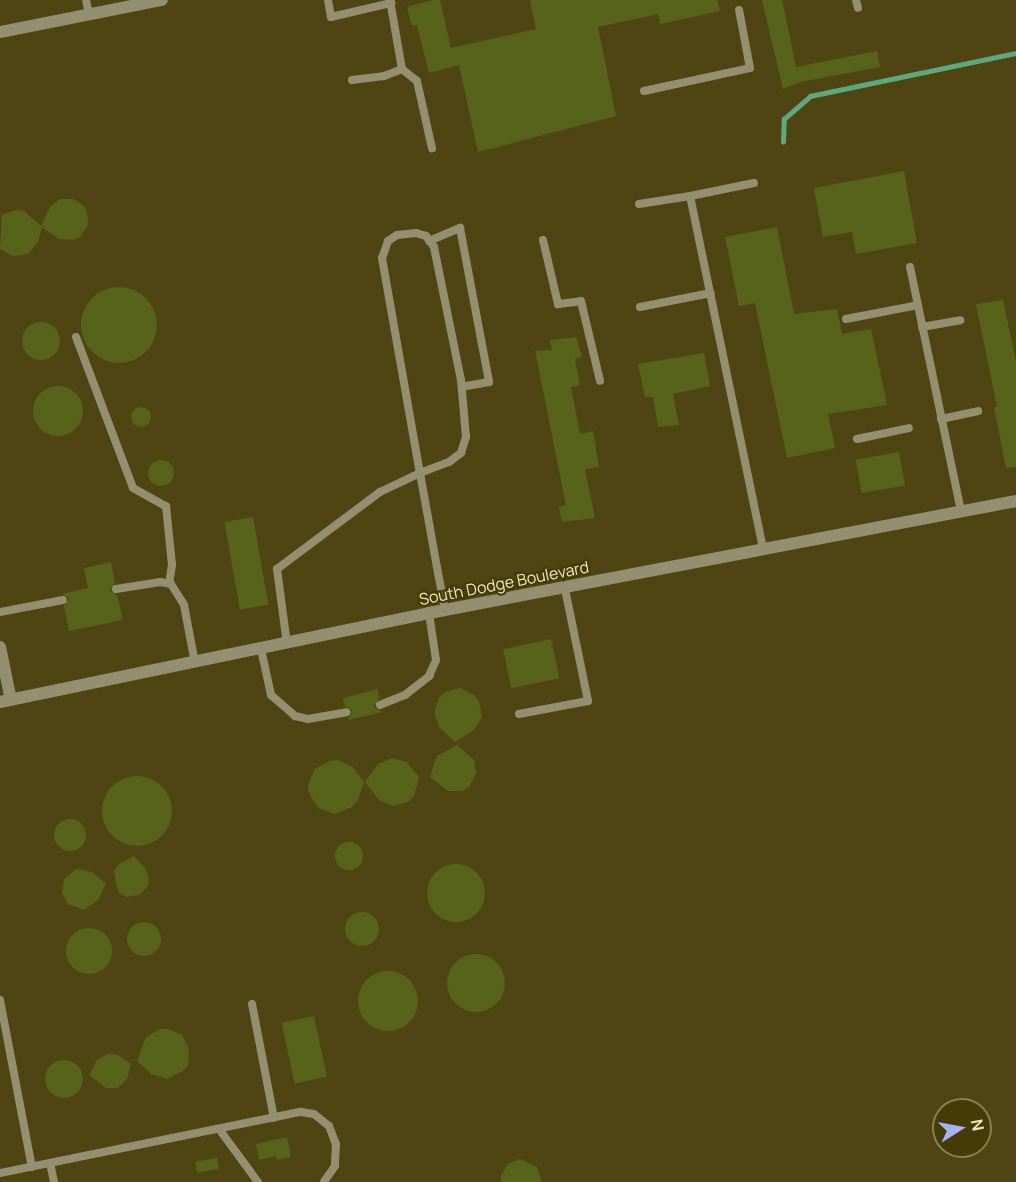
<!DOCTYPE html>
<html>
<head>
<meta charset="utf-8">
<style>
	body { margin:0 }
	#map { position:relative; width:1016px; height:1182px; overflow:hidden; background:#4f4513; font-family:Manrope,sans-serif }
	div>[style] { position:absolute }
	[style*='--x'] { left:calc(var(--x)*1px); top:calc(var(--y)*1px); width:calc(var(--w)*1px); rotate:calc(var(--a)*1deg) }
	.stream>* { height:4.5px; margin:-2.25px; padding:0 2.25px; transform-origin:2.25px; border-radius:2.25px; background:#5ea87f }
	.building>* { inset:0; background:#57631a; transform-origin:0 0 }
	.round { border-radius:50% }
	.service>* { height:8px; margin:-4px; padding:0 4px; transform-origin:4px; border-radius:4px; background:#958f71 }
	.minor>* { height:12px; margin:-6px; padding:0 6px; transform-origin:6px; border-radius:6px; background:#958f71 }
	span { translate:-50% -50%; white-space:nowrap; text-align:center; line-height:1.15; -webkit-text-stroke:4.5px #443b05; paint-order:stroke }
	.street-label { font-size:16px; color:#ede6c6 }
	.north { position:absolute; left:932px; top:1098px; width:60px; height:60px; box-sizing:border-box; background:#443b05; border:2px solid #887f52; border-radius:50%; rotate:79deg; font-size:16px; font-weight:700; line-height:24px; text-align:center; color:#ede6c6 }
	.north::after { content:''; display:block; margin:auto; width:21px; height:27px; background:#a7b1fc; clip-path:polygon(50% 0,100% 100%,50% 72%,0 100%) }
</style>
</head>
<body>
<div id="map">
	<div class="stream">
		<div style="--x:783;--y:142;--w:23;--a:-88"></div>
		<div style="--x:784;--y:119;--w:35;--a:-41"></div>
		<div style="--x:810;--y:96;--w:210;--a:-11.8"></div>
	</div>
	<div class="building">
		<div style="clip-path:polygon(433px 0,440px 0,451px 48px,536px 29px,530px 0,717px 0,720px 11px,660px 24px,658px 14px,598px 27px,616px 116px,478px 152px,459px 65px,429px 73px,417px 25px,412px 26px,407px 7px)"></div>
		<div style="clip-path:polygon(762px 0,782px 0,796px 67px,877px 51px,880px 67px,800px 82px,783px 89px)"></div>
		<div style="clip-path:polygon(904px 171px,917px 243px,856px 254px,852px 232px,823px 237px,814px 188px)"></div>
		<div style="clip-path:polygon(60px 199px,73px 199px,84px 206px,87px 212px,88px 225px,80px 237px,73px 240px,59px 239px,42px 227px,38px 242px,28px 254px,13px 256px,0 249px,2px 215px,16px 210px,24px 211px,41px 226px,50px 207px)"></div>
		<div style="clip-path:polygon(777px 227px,794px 314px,837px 309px,842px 334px,871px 329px,887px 405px,828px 414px,835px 448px,787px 458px,755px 303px,739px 306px,725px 237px)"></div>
		<div class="round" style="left:81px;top:287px;width:76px;height:76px"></div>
		<div style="clip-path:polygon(1003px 300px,1016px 362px,1016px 467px,1006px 468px,994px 407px,997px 407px,976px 304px)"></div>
		<div class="round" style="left:22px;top:322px;width:38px;height:38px"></div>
		<div style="clip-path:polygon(576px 337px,582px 357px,575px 359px,580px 385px,571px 387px,580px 434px,593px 431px,599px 467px,585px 469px,595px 518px,562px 522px,559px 507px,566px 505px,535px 351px,552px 350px,550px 340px)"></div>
		<div style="clip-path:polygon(704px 353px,710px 386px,673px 394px,679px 425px,658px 427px,653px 397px,645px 397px,638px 364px)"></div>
		<div class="round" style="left:33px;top:386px;width:50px;height:50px"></div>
		<div class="round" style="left:131px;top:407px;width:20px;height:20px"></div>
		<div style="left:899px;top:452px;width:34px;height:44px;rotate:80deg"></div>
		<div class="round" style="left:148px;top:460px;width:26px;height:26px"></div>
		<div style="left:253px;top:517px;width:89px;height:29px;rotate:80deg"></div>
		<div style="clip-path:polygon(111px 562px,115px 583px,110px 591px,117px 595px,123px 620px,69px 631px,64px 606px,69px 598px,62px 594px,88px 588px,84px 568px)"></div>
		<div style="left:551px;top:639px;width:40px;height:49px;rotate:78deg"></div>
		<div style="clip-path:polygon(460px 688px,474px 695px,479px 701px,482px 717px,474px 730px,455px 742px,439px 727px,434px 712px,439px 698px,445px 692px)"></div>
		<div style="clip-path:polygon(378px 689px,379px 699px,374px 707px,382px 712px,348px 720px,352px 710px,345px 706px,343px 698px)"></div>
		<div style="clip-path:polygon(457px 745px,474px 760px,476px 774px,469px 787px,462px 791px,448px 791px,430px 777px,437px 756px)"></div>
		<div style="clip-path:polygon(392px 758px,407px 762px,419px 777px,414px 796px,408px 802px,393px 806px,379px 800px,365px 782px,378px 764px)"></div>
		<div style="clip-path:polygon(338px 760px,353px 767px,364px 782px,358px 800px,352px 807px,335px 814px,318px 808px,309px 793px,308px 784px,315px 769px,329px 761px)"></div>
		<div class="round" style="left:102px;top:776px;width:70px;height:70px"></div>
		<div class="round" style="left:54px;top:819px;width:32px;height:32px"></div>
		<div class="round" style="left:335px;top:842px;width:28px;height:28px"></div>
		<div style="clip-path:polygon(134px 856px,145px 868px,149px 879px,148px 886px,139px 895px,127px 897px,118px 892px,114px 871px,119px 864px)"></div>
		<div class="round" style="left:427px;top:864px;width:58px;height:58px"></div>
		<div style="clip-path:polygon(76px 869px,92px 872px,106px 884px,98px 900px,84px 910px,68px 904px,62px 893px,64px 879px)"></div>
		<div class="round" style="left:345px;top:912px;width:34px;height:34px"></div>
		<div class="round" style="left:127px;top:922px;width:34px;height:34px"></div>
		<div class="round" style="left:66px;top:928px;width:46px;height:46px"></div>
		<div class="round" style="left:447px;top:954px;width:58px;height:58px"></div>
		<div class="round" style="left:358px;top:971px;width:60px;height:60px"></div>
		<div style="left:314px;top:1016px;width:62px;height:33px;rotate:78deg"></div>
		<div style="clip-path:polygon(160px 1029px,168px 1029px,182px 1035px,189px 1049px,188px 1065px,183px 1071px,167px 1079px,151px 1074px,137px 1061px,146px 1037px)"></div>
		<div style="clip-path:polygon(107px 1054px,118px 1055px,131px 1064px,127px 1079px,118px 1088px,106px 1088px,89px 1075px,97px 1060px)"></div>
		<div class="round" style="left:45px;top:1060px;width:38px;height:38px"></div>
		<div style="clip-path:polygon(287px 1137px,291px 1157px,277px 1160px,276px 1156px,259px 1160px,256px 1144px)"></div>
		<div style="left:217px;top:1158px;width:11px;height:22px;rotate:80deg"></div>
		<div style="clip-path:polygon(520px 1159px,537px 1167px,542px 1182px,501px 1182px,501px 1175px,508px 1164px)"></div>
	</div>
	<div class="service">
		<div style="--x:86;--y:0;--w:14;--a:78"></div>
		<div style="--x:328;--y:0;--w:17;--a:80"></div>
		<div style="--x:331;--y:17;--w:62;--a:-13.1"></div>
		<div style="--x:856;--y:0;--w:8;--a:76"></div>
		<div style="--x:402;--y:69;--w:19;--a:39"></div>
		<div style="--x:417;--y:81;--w:69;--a:77.4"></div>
		<div style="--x:352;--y:80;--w:32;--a:-7"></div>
		<div style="--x:384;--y:76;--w:19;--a:-21"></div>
		<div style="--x:402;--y:69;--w:70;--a:-99.9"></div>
		<div style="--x:644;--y:91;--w:108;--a:-12.2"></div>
		<div style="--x:750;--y:68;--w:59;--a:-100.7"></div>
		<div style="--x:754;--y:183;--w:65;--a:168.5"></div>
		<div style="--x:690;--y:196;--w:361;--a:78.3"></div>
		<div style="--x:639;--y:204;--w:52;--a:-8.9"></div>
		<div style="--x:543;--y:240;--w:66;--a:76.8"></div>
		<div style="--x:558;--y:304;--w:23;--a:-7"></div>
		<div style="--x:581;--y:301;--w:82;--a:76.6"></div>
		<div style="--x:429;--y:241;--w:34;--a:-23"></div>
		<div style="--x:460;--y:228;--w:157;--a:79.3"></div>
		<div style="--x:489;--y:382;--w:27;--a:170"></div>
		<div style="--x:910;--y:267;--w:250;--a:78.2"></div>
		<div style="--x:640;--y:307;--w:72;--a:-11.2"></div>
		<div style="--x:846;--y:319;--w:73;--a:-11"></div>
		<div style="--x:922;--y:327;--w:39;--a:-10"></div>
		<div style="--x:76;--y:337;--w:161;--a:69.3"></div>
		<div style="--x:133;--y:488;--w:38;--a:29"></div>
		<div style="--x:166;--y:506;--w:59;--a:84.2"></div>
		<div style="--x:172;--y:565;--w:19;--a:99"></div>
		<div style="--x:941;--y:419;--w:38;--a:-12"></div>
		<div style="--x:857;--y:439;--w:53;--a:-11.9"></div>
		<div style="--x:116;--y:589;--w:45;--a:-9"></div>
		<div style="--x:160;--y:582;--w:11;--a:10"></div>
		<div style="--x:171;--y:584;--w:25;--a:58"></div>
		<div style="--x:184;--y:605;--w:59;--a:79.3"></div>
		<div style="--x:0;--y:612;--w:64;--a:-10.8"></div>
		<div style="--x:287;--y:644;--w:76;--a:-97.6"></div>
		<div style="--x:277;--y:569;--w:129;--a:-36.8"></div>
		<div style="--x:380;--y:492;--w:44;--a:-25.4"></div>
		<div style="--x:420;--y:473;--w:31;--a:-21"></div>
		<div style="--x:449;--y:462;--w:15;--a:-37"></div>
		<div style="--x:461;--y:453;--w:17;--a:-73"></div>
		<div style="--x:466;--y:437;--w:57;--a:-95"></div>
		<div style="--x:461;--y:380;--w:136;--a:-101.5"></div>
		<div style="--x:434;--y:247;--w:14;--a:-126"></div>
		<div style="--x:426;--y:236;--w:10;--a:-163"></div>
		<div style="--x:416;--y:233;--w:19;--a:174"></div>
		<div style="--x:397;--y:235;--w:11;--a:146"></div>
		<div style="--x:388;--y:241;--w:18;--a:109"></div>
		<div style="--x:382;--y:258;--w:218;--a:80"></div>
		<div style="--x:420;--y:473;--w:102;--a:79.8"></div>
		<div style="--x:438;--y:573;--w:38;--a:79"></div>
		<div style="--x:261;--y:649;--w:47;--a:77.7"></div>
		<div style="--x:271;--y:695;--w:32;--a:41"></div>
		<div style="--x:295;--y:716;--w:13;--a:13"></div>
		<div style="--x:308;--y:719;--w:39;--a:-10"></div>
		<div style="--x:380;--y:705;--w:27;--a:-22"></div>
		<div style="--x:405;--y:695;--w:31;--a:-38"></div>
		<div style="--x:429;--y:676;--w:17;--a:-66"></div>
		<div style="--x:436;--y:660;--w:48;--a:-98.5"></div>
		<div style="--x:519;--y:714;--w:70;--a:-10.7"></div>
		<div style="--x:588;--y:701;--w:114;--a:-101.6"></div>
		<div style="--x:0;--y:1000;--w:170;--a:79.2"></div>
		<div style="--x:252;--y:1004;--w:116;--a:79.1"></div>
		<div style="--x:219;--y:1129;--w:66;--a:53.7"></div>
		<div style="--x:50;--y:1163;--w:19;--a:78"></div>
		<div style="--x:0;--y:1173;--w:307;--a:-11.5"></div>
		<div style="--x:301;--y:1112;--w:13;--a:9"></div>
		<div style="--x:314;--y:1114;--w:19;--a:39"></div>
		<div style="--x:329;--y:1126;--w:19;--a:69"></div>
		<div style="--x:336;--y:1144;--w:22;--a:93"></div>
		<div style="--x:335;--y:1166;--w:19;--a:125"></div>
	</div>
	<div class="minor">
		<div style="--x:0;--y:32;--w:165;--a:-11.2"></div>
		<div style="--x:0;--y:647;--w:54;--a:78.3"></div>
		<div style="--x:0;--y:702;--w:438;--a:-11.7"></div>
		<div style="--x:429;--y:613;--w:598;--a:-10.8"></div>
	</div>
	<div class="street-label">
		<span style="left:504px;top:583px;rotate:-11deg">South Dodge Boulevard</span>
	</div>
	<div class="north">N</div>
</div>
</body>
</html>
